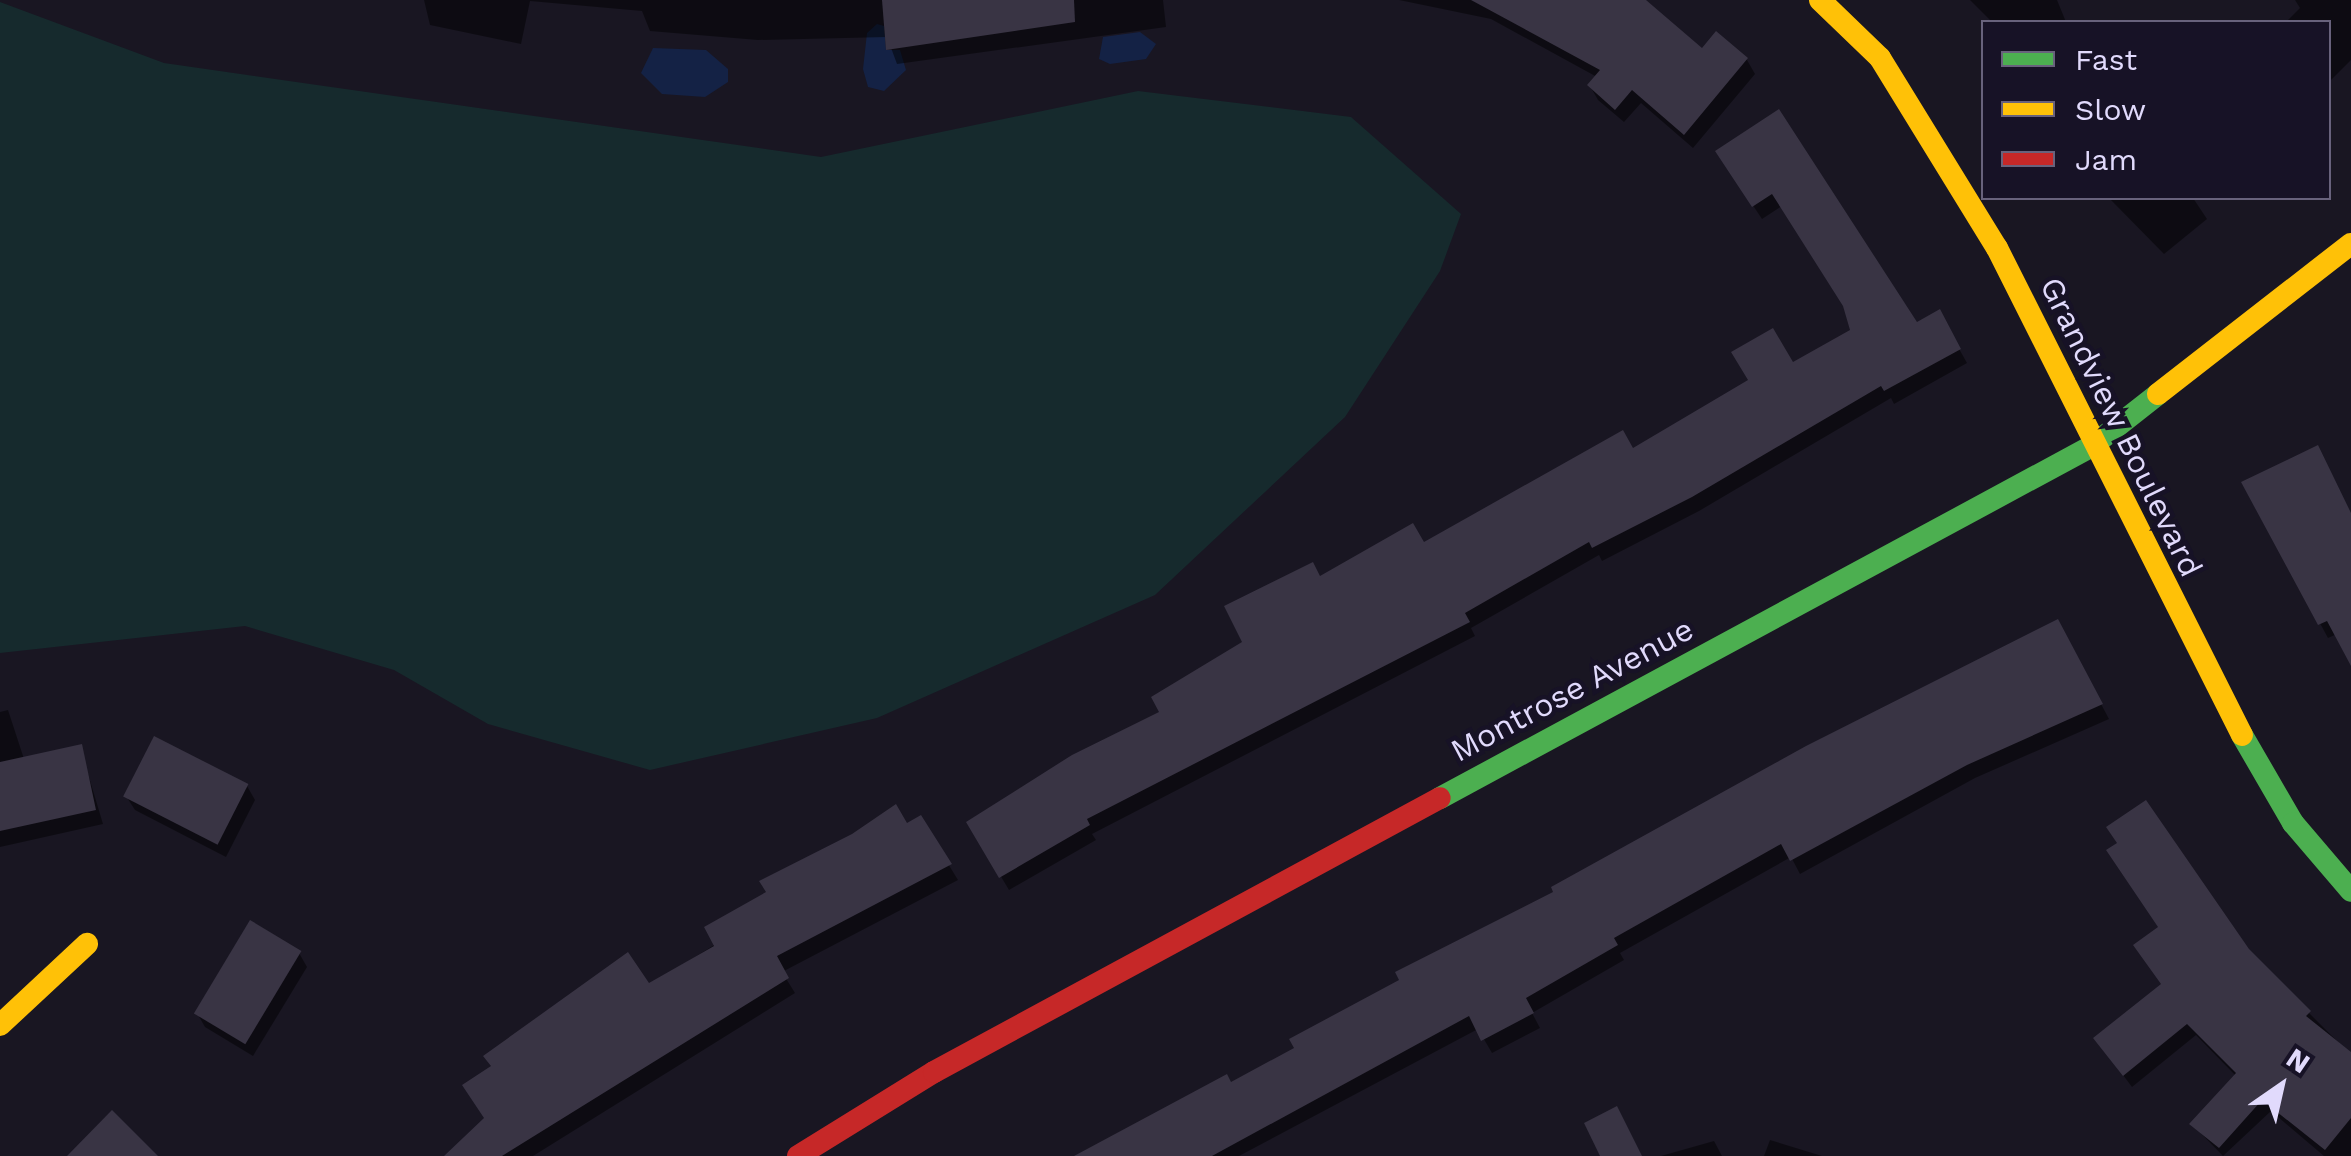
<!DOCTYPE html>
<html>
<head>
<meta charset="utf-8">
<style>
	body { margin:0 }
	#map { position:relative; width:2351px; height:1156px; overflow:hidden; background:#191622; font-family:"Work Sans",sans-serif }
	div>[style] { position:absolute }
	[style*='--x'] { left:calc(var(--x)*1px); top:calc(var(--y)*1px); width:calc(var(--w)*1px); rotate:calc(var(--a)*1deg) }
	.green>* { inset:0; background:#162a2d }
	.water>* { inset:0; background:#142245 }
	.shadow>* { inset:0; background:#0007 }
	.building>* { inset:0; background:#393444; transform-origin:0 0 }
	.fast>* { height:22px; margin:-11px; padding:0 11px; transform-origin:11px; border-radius:11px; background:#4caf50 }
	.slow>* { height:22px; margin:-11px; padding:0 11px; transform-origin:11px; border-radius:11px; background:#ffc107 }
	.jam>* { height:22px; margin:-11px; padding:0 11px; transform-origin:11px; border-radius:11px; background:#c62828 }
	span { translate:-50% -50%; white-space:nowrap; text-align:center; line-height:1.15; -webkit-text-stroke:9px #171226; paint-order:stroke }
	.street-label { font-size:32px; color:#e1dafc }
	.legend { position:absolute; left:1981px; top:20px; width:350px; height:180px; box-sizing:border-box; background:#171226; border:2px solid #68627c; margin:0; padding:12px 18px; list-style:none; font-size:30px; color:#e1dafc }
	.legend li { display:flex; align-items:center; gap:20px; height:50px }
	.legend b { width:50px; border:2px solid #68627c }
	.north { position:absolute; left:2231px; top:1036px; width:100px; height:100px; -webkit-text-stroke:8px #171226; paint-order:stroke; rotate:34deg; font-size:28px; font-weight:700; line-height:40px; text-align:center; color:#e1dafc }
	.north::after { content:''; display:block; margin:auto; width:35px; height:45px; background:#e1dafc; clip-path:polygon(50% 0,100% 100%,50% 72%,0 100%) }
</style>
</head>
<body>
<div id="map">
	<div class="green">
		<div style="clip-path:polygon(0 2px,164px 63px,821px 157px,1138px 91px,1351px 117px,1461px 214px,1440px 271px,1345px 417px,1155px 595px,877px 718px,650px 770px,488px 724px,394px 670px,245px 626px,0 653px)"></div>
	</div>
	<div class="water">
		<div style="clip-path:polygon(877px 24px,884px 26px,886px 50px,900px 50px,906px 70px,884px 91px,868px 87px,863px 69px,867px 33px)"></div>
		<div style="clip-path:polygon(1140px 32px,1156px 44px,1146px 59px,1110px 64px,1099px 59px,1103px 37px)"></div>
		<div style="clip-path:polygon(653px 48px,706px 50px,728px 69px,728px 82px,705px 97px,662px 94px,641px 73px)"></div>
	</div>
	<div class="shadow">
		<div style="clip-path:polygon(424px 0,1163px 0,1166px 27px,897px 64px,887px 37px,758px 40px,650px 31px,642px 11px,530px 1px,521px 44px,430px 25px)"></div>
		<div style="clip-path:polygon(1399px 0,1642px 0,1703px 51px,1747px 60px,1755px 74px,1693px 148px,1641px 103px,1624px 122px,1598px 100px,1590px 86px,1597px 77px,1491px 19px)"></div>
		<div style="clip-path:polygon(1970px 0,2057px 0,2066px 22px,1992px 22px)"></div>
		<div style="clip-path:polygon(2295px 0,2351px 0,2351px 60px,2328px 83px,2328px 22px,2286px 22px,2300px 8px)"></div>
		<div style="clip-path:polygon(1778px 113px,1916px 325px,1939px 313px,1967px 363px,1894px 404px,1891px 398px,1699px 511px,1602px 561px,1599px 555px,1471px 628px,1475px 636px,1092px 834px,1096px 840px,1009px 890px,969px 823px,1163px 713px,1320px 579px,1423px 545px,1633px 451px,1853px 331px,1846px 308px,1782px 206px,1762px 219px,1726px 165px)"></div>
		<div style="clip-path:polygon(2109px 198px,2193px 198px,2207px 219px,2164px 254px)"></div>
		<div style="clip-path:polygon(2244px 483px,2351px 516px,2351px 661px,2337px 634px,2328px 638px)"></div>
		<div style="clip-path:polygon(2065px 636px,2109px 719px,1975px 778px,1800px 874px,1791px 857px,1620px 953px,1624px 960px,1532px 1013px,1540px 1028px,1492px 1053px,1478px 1029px,1239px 1156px,1081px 1156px,1230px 1085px)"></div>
		<div style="clip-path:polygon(8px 710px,24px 759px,80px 747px,103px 824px,0 847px,0 712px)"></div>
		<div style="clip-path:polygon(247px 786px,255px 800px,226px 857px,135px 810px,126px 796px)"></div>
		<div style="clip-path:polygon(920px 818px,958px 880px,782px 972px,795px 993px,533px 1156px,447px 1156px,648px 986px)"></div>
		<div style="clip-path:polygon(2247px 951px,2351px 1055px,2351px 1156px,2324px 1156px,2271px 1111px,2223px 1156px,2192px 1124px,2236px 1076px,2196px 1035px,2132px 1087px,2096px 1039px)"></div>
		<div style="clip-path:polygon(299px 953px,307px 967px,253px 1056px,205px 1027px,197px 1013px)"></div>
		<div style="clip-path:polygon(1770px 1140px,1822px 1156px,1764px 1156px)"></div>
		<div style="clip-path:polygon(1714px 1141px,1722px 1156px,1661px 1156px)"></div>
	</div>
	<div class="building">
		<div style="clip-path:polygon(882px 0,1074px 0,1075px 22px,886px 50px)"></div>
		<div style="clip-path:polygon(1471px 0,1646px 0,1702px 48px,1716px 31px,1748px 58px,1684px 135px,1632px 90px,1615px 110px,1587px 85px,1600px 70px)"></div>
		<div style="clip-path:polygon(1779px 109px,1917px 322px,1940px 309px,1961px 349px,1884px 391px,1881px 386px,1692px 497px,1592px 548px,1589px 542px,1465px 613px,1470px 622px,1087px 819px,1090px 825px,999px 878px,966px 822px,1072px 755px,1159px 712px,1151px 697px,1242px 642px,1224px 606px,1313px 562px,1320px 576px,1413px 523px,1424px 542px,1623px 430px,1633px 448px,1748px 380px,1731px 352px,1773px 328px,1793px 362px,1850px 330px,1843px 306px,1772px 194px,1752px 207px,1715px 151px)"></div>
		<div style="clip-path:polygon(2318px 445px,2351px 513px,2351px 666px,2327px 621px,2318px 625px,2241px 482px)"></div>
		<div style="clip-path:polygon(2058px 619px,2103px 704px,1967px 765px,1790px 861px,1781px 844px,1614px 938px,1618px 945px,1526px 998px,1534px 1013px,1481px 1041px,1469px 1016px,1212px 1156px,1074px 1156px,1227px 1074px,1231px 1082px,1294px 1048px,1289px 1039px,1399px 980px,1395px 972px,1553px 892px,1551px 887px,1806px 746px)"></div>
		<div style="left:154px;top:736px;width:106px;height:68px;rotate:27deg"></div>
		<div style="clip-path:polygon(82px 744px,96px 810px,0 831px,0 762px)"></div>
		<div style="clip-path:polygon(2146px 800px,2249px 949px,2311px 1011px,2306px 1016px,2351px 1052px,2351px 1118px,2325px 1150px,2262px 1100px,2219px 1148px,2189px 1124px,2236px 1073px,2187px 1024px,2123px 1076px,2093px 1038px,2161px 984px,2133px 945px,2158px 927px,2106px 850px,2117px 843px,2106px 827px)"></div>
		<div style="clip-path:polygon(896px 804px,907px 823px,921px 815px,952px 864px,777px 956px,789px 978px,502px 1156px,444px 1156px,484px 1118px,462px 1085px,491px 1066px,483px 1056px,628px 952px,649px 983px,714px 946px,704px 927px,766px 892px,759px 881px,852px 834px)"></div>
		<div style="left:250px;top:920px;width:60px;height:109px;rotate:31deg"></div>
		<div style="clip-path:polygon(1617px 1106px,1642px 1156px,1600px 1156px,1584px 1123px)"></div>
		<div style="clip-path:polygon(112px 1110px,158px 1156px,67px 1156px)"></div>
	</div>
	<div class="fast">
		<div style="--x:2242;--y:735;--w:102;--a:59.9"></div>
		<div style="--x:2293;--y:823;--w:89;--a:49.5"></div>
		<div style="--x:1440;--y:798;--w:741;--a:-28.36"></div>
		<div style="--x:2092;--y:446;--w:84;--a:-38.2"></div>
	</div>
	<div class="slow">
		<div style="--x:1820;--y:0;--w:83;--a:44"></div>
		<div style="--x:1880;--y:58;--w:223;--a:58.4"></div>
		<div style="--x:1997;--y:248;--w:545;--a:63.29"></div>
		<div style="--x:2158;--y:394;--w:244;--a:-37.9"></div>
		<div style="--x:0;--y:1025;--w:119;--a:-43"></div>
	</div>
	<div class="jam">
		<div style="--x:798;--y:1156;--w:160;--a:-31.7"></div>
		<div style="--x:934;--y:1072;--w:575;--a:-28.44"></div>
	</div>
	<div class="street-label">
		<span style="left:2121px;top:427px;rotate:64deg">Grandview Boulevard</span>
		<span style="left:1572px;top:690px;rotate:-28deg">Montrose Avenue</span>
	</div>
	<ul class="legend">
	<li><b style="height:12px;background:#4caf50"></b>Fast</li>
	<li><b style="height:12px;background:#ffc107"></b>Slow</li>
	<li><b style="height:12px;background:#c62828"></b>Jam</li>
	</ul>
	<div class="north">N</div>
</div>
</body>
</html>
